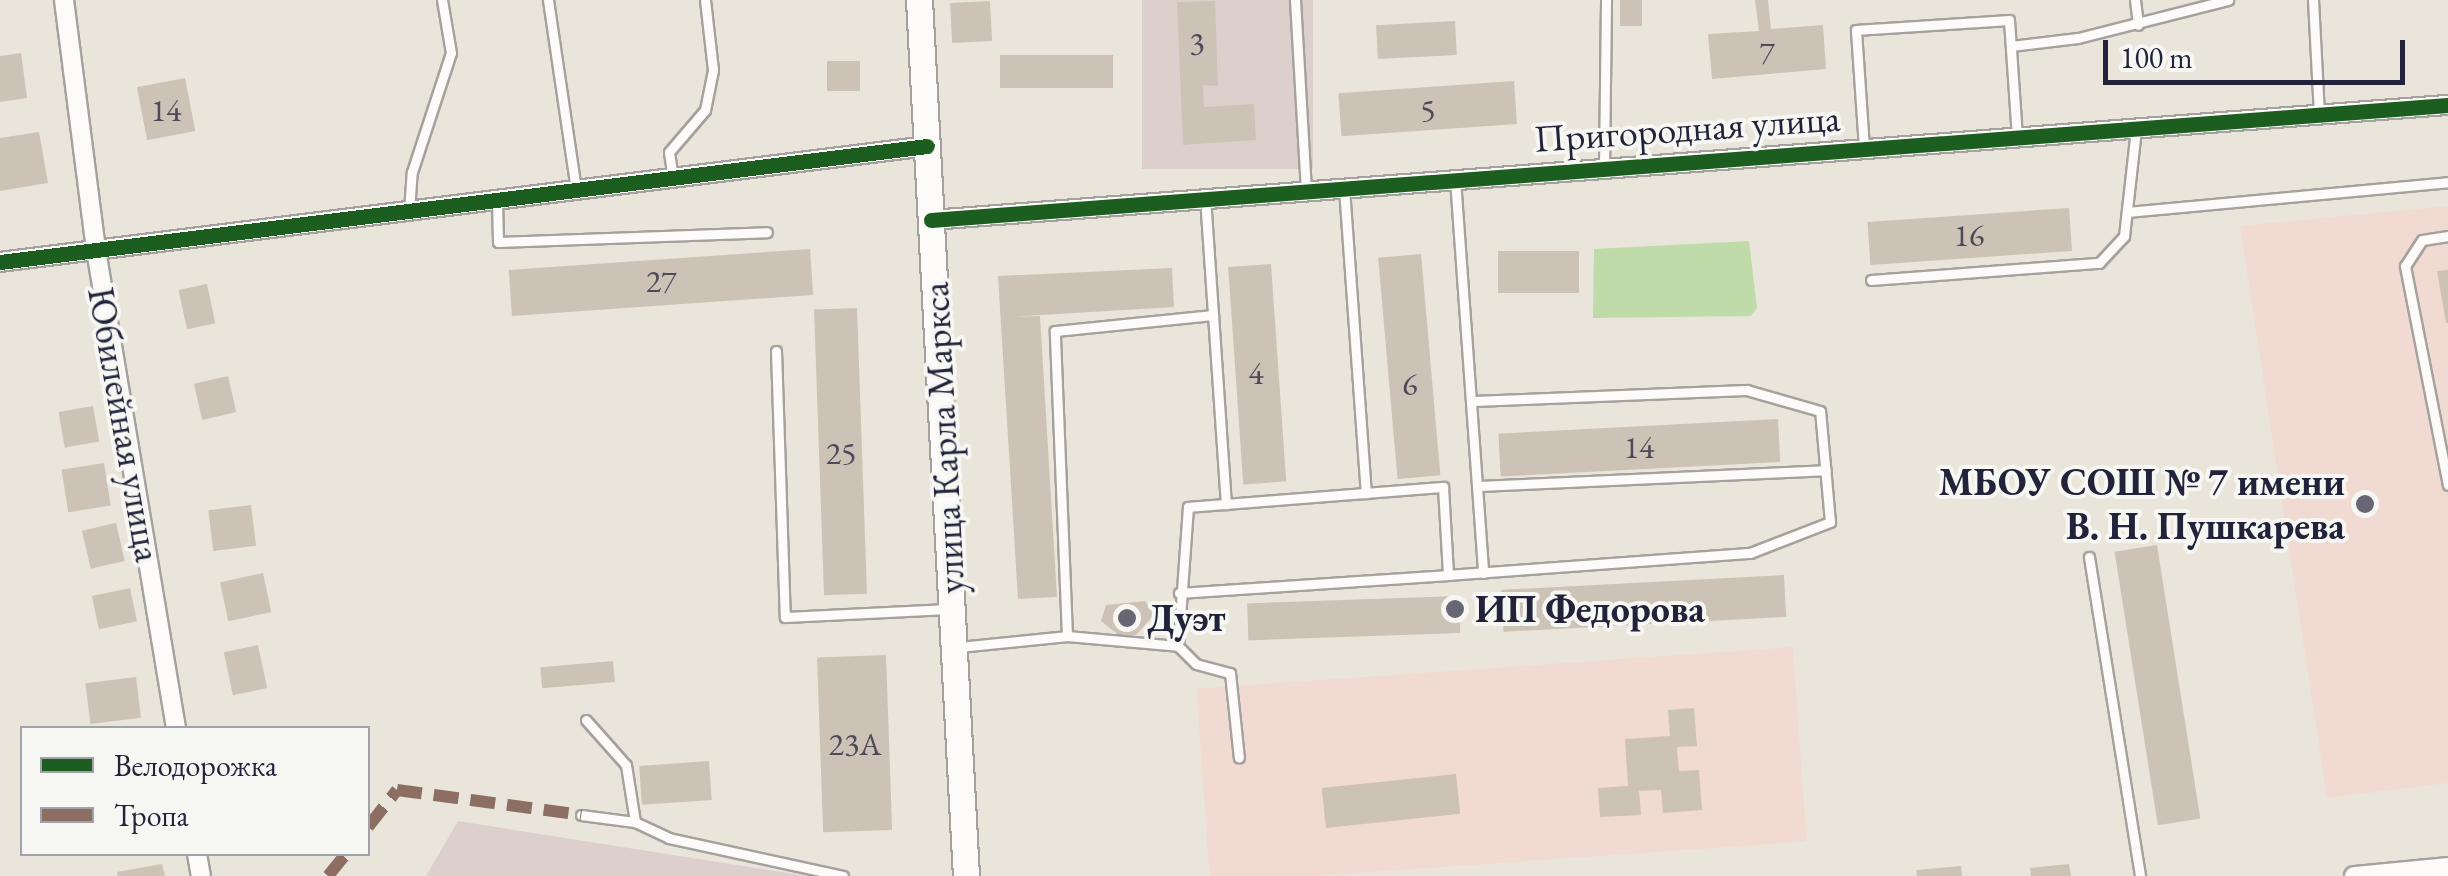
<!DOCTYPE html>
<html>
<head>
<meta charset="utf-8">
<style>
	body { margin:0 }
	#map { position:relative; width:2448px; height:876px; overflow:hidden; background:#eae5da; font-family:"EB Garamond",serif }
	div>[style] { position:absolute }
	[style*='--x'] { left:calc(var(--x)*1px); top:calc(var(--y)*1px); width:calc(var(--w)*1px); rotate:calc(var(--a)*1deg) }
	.built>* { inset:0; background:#f1dad1; transform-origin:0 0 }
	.industrial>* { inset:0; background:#ddd0cc; transform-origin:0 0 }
	.green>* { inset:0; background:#bfdbaa }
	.building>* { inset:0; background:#cdc2b6; transform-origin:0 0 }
	.roads { filter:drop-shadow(2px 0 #a4a19e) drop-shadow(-2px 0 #a4a19e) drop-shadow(0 2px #a4a19e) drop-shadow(0 -2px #a4a19e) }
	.service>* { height:9px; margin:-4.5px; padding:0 4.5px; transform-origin:4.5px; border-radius:4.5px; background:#fcfbf9 }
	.minor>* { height:18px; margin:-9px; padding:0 9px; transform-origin:9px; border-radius:9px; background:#fcfbf9 }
	.secondary>* { height:25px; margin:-12.5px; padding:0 12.5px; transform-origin:12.5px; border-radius:12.5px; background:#fcfbf9 }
	.quiet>* { height:12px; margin-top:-6px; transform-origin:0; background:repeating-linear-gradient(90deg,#8d6e63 0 25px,transparent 0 37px) }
	.cycleway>* { height:15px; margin:-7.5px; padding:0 7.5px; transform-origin:7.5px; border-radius:7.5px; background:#1b5e20 }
	.dots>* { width:28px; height:28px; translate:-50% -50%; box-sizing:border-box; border:5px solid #f6f6f2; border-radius:50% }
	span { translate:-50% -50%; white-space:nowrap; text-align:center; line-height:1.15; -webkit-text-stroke:8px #f6f6f2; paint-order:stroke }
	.number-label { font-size:32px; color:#4d4a5a }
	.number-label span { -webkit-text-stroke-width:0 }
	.street-label { font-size:38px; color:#22223b }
	.poi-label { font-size:38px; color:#22223b; font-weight:700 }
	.right { translate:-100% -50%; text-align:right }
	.left { translate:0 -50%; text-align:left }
	.legend { position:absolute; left:20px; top:726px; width:350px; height:130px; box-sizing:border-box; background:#f6f6f2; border:2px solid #a1a1a9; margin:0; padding:12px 18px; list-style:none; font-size:30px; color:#22223b }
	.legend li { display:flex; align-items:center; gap:20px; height:50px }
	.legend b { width:50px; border:2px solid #a1a1a9 }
	.scale { position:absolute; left:2103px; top:40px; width:302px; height:45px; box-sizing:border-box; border:5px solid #22223b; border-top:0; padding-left:12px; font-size:30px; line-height:35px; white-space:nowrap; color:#22223b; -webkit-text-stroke:8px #f6f6f2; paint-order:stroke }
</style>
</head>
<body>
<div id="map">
	<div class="built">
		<div style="clip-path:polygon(2448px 206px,2448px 783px,2327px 798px,2240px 226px)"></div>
		<div style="left:1793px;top:647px;width:195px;height:598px;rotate:86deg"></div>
	</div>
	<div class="industrial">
		<div style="left:1142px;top:0;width:171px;height:169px"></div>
		<div style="clip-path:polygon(458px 821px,807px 876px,426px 876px)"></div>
	</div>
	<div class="green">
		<div style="clip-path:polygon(1749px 241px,1757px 308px,1751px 316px,1593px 318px,1594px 249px)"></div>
	</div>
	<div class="building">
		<div style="left:1620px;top:0;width:22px;height:26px"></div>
		<div style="clip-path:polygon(1755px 0,1768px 0,1771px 29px,1823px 25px,1826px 69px,1712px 79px,1708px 34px,1759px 31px)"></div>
		<div style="left:990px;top:1px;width:40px;height:40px;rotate:87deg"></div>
		<div style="clip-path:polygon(1215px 1px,1218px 86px,1203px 85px,1204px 107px,1254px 104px,1256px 140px,1183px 145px,1177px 2px)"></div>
		<div style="left:1455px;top:21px;width:34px;height:79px;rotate:87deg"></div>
		<div style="clip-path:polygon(21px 53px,27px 98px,0 102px,0 56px)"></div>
		<div style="left:1113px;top:55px;width:33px;height:113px;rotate:90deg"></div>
		<div style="left:860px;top:61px;width:30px;height:33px;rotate:90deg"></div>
		<div style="left:185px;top:78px;width:54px;height:49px;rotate:79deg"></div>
		<div style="left:1514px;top:81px;width:43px;height:176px;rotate:86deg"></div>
		<div style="clip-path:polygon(39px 132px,48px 183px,0 191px,0 138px)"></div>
		<div style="left:2069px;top:208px;width:43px;height:202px;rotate:86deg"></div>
		<div style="left:810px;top:249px;width:46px;height:302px;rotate:86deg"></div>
		<div style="left:1498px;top:251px;width:81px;height:42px"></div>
		<div style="left:1421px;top:254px;width:222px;height:43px;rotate:85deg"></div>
		<div style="left:1271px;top:264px;width:218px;height:43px;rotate:86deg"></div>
		<div style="clip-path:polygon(1172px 268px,1174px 307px,1009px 317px,1040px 316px,1057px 597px,1018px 599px,998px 276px)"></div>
		<div style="clip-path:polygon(2448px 270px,2448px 323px,2446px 323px,2437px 271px)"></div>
		<div style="left:207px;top:284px;width:40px;height:29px;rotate:78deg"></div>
		<div style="left:857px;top:308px;width:286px;height:43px;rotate:88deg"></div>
		<div style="left:228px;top:376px;width:37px;height:35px;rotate:77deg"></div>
		<div style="left:93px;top:406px;width:36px;height:35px;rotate:80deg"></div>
		<div style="left:1778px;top:419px;width:43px;height:280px;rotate:87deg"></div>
		<div style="left:104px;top:463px;width:43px;height:43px;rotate:81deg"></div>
		<div style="left:251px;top:505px;width:41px;height:43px;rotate:83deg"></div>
		<div style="left:116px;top:523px;width:39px;height:35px;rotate:77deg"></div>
		<div style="left:2157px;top:545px;width:277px;height:43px;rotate:81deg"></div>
		<div style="left:263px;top:573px;width:40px;height:44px;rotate:78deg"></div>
		<div style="left:1784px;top:575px;width:42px;height:283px;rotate:87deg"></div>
		<div style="left:130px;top:588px;width:34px;height:39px;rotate:78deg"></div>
		<div style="left:1459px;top:596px;width:37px;height:212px;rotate:88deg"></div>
		<div style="clip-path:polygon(1145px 601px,1154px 615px,1136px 635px,1120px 636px,1101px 621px,1106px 605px)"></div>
		<div style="left:258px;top:645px;width:44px;height:35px;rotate:78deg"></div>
		<div style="left:886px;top:655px;width:175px;height:69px;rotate:88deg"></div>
		<div style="left:613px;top:661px;width:21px;height:73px;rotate:85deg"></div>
		<div style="left:136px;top:677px;width:41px;height:51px;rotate:83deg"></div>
		<div style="clip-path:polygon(1694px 708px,1697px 746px,1677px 747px,1679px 771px,1699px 770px,1702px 810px,1663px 813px,1661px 790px,1639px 791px,1641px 815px,1600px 817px,1598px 788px,1628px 786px,1625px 739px,1670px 736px,1668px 710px)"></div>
		<div style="left:709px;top:761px;width:39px;height:70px;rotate:86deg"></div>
		<div style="left:1456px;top:774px;width:40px;height:135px;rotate:84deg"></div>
		<div style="clip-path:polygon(162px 864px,165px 876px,118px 876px,117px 872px)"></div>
		<div style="clip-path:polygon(2069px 864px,2071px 876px,2031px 876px,2030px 868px)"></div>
		<div style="clip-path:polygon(1961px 866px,1962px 876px,1917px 876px,1916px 870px)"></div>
	</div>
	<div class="roads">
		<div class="service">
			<div style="--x:548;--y:0;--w:192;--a:81.6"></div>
			<div style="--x:1295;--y:0;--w:189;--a:86.7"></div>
			<div style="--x:2135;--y:0;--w:25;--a:83"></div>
			<div style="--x:2313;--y:0;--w:115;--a:87"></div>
			<div style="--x:2011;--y:46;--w:67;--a:-6.8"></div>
			<div style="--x:2078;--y:38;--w:155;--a:-14.2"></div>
			<div style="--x:1864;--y:148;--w:118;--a:-93.9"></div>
			<div style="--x:1856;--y:30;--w:153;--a:-3.7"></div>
			<div style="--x:2009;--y:20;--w:117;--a:86.1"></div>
			<div style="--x:1604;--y:166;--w:166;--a:-89.3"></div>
			<div style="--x:673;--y:178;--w:26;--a:-99"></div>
			<div style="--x:669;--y:152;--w:55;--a:-49.4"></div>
			<div style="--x:705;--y:110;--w:41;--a:-78.7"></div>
			<div style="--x:713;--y:70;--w:70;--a:-96.5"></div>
			<div style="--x:1455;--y:179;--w:395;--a:85.9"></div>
			<div style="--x:1344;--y:188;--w:306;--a:85.9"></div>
			<div style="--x:1205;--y:197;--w:308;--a:86.1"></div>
			<div style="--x:497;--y:200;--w:42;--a:88.6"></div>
			<div style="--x:498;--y:242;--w:269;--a:-2.1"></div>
			<div style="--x:409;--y:211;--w:39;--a:-86"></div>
			<div style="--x:412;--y:172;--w:125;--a:-71.9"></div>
			<div style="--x:451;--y:53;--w:54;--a:-99.6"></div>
			<div style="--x:2127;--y:212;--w:322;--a:-5.3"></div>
			<div style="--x:2448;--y:236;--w:26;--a:171"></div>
			<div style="--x:2422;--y:240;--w:31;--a:123"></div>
			<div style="--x:2405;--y:266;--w:223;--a:78.9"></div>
			<div style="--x:1871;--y:280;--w:229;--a:-4.3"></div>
			<div style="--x:2099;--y:263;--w:37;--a:-47"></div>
			<div style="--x:2124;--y:236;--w:108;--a:-83.6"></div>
			<div style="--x:776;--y:351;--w:266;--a:88.1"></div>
			<div style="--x:785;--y:617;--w:164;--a:-2.8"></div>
			<div style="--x:1478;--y:486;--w:348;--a:-2.6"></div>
			<div style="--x:2089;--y:557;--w:323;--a:80.9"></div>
			<div style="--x:1179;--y:593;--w:270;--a:-3.8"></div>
			<div style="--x:1067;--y:636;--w:305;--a:-92.3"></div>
			<div style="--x:1055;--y:331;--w:159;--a:-5.8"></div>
			<div style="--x:1178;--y:646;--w:25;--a:45"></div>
			<div style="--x:1196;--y:664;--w:35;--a:15"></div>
			<div style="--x:1230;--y:673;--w:85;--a:84"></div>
			<div style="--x:959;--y:647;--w:109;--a:-5.8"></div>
			<div style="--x:1067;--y:636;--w:111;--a:5.1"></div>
			<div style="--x:1178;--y:646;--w:139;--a:-85.9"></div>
			<div style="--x:1188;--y:507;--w:256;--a:-4.5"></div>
			<div style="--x:1443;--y:487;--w:88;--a:86.7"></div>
			<div style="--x:1448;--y:575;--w:303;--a:-4.2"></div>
			<div style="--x:1750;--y:553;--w:86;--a:-21.2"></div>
			<div style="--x:1830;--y:522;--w:111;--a:-95.1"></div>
			<div style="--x:1820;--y:411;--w:76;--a:-164"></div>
			<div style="--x:1747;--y:390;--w:275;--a:177.7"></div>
			<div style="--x:586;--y:720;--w:60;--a:48.4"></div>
			<div style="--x:626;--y:765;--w:58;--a:81"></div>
			<div style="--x:581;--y:815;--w:54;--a:7.4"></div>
			<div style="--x:635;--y:822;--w:38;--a:25"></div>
			<div style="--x:669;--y:838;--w:178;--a:12.3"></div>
		</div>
		<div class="minor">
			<div style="--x:64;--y:0;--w:252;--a:82.7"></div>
			<div style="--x:96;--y:250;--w:485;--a:80.5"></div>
			<div style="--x:931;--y:220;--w:1521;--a:-4.34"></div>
			<div style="--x:0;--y:262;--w:934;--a:-7.13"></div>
			<div style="--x:197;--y:854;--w:22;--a:80"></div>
			<div style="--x:2354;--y:876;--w:94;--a:-5.5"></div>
		</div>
		<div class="secondary">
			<div style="--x:919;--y:0;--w:877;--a:86.93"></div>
		</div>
	</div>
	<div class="quiet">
		<div style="--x:368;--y:827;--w:47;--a:-51.9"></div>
		<div style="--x:397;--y:790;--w:186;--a:7.7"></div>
		<div style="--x:328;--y:876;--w:28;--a:-51"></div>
	</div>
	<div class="cycleway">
		<div style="--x:931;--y:220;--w:1521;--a:-4.34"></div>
		<div style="--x:0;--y:262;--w:934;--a:-7.13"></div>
	</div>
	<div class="dots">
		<div style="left:2365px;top:504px;background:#686673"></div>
		<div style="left:1455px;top:609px;background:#686673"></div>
		<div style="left:1127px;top:618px;background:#686673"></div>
	</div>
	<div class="number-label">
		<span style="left:1197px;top:43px">3</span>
		<span style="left:1767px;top:52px">7</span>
		<span style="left:166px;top:110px">14</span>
		<span style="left:1428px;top:110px">5</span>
		<span style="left:1969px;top:235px">16</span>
		<span style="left:661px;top:281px">27</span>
		<span style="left:1256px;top:373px">4</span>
		<span style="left:1410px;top:384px">6</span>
		<span style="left:1639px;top:447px">14</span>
		<span style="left:841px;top:453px">25</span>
		<span style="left:855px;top:744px">23А</span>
	</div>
	<div class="street-label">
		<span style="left:1687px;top:128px;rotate:-4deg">Пригородная улица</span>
		<span style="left:125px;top:424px;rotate:80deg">Юбилейная улица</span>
		<span style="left:943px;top:438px;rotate:-93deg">улица Карла Маркса</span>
	</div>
	<div class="poi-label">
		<span class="right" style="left:2345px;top:504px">МБОУ СОШ № 7 имени<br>В. Н. Пушкарева</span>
		<span class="left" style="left:1475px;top:609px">ИП Федорова</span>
		<span class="left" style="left:1147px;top:618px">Дуэт</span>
	</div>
	<ul class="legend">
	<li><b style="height:12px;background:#1b5e20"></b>Велодорожка</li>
	<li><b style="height:12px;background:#8d6e63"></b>Тропа</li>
	</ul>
	<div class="scale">100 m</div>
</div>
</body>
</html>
